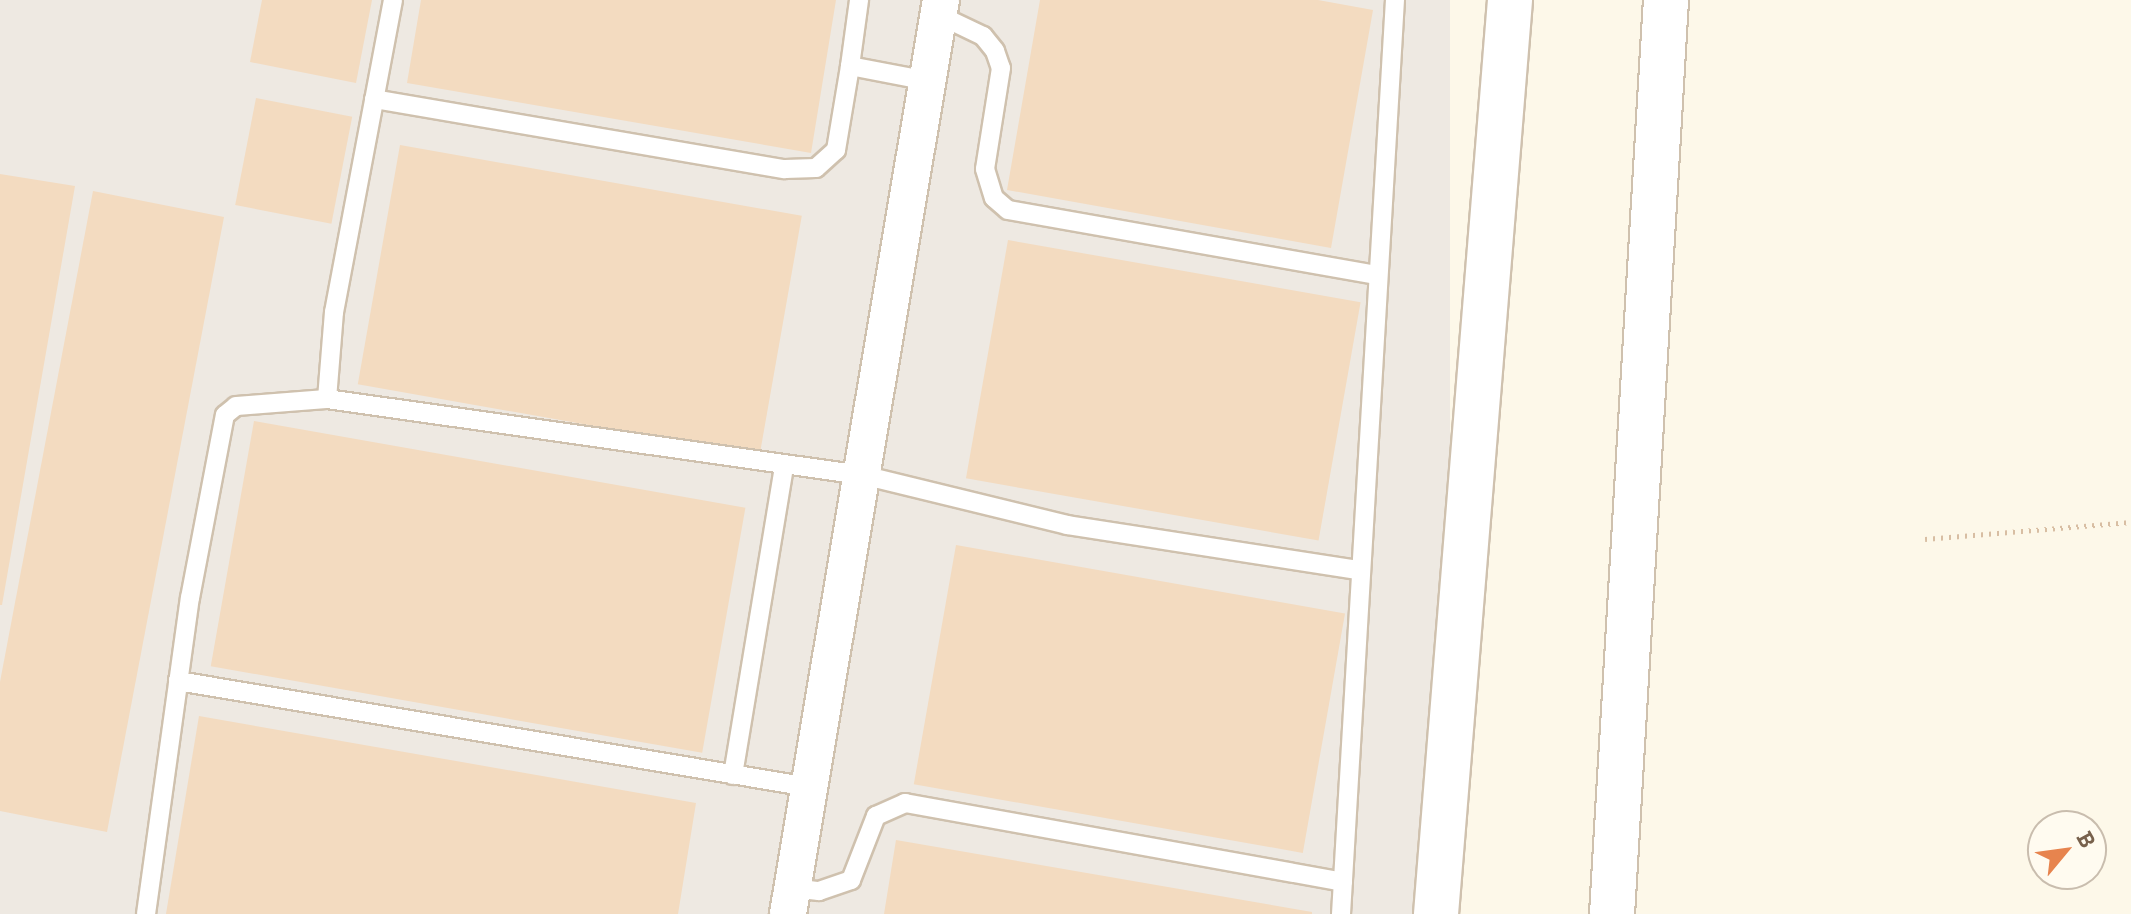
<!DOCTYPE html>
<html>
<head>
<meta charset="utf-8">
<style>
	body { margin:0 }
	#map { position:relative; width:2131px; height:914px; overflow:hidden; background:#fdf8e9; font-family:"Space Grotesk",sans-serif }
	div>[style] { position:absolute }
	[style*='--x'] { left:calc(var(--x)*1px); top:calc(var(--y)*1px); width:calc(var(--w)*1px); rotate:calc(var(--a)*1deg) }
	.industrial>* { inset:0; background:#eee9e2; transform-origin:0 0 }
	.building>* { inset:0; background:#f3dbc0; transform-origin:0 0 }
	.path>* { height:5px; margin-top:-2.5px; transform-origin:0; background:repeating-linear-gradient(90deg,#d8bea3 0 2px,transparent 0 8px) }
	.roads { filter:drop-shadow(2px 0 #cfc1ae) drop-shadow(-2px 0 #cfc1ae) drop-shadow(0 2px #cfc1ae) drop-shadow(0 -2px #cfc1ae) }
	.lane>* { height:18px; margin:-9px; padding:0 9px; transform-origin:9px; border-radius:9px; background:#fff }
	.street>* { height:36px; margin:-18px; padding:0 18px; transform-origin:18px; border-radius:18px; background:#fff }
	.secondary>* { height:44px; margin:-22px; padding:0 22px; transform-origin:22px; border-radius:22px; background:#fff }
	span { translate:-50% -50%; white-space:nowrap; text-align:center; line-height:1.15; -webkit-text-stroke:6px #fffbf0; paint-order:stroke }
	.north { position:absolute; left:2027px; top:810px; width:80px; height:80px; box-sizing:border-box; background:#fffbf0; border:2px solid #c9bdae; border-radius:50%; rotate:61deg; font-size:22px; font-weight:700; line-height:32px; text-align:center; color:#78614c }
	.north::after { content:''; display:block; margin:auto; width:28px; height:36px; background:#e7844e; clip-path:polygon(50% 0,100% 100%,50% 72%,0 100%) }
</style>
</head>
<body>
<div id="map">
	<div class="industrial">
		<div style="left:0;top:0;width:1450px;height:914px"></div>
	</div>
	<div class="building">
		<div style="clip-path:polygon(262px 0,372px 0,356px 83px,250px 62px)"></div>
		<div style="clip-path:polygon(421px 0,836px 0,811px 153px,407px 83px)"></div>
		<div style="clip-path:polygon(1040px 0,1318px 0,1373px 10px,1331px 248px,1007px 190px)"></div>
		<div style="left:256px;top:98px;width:98px;height:109px;rotate:11deg"></div>
		<div style="left:400px;top:145px;width:408px;height:243px;rotate:10deg"></div>
		<div style="clip-path:polygon(0 174px,75px 186px,2px 605px,0 605px)"></div>
		<div style="clip-path:polygon(93px 191px,224px 217px,107px 832px,0 811px,0 682px)"></div>
		<div style="left:1008px;top:240px;width:358px;height:242px;rotate:10deg"></div>
		<div style="left:254px;top:421px;width:499px;height:249px;rotate:10deg"></div>
		<div style="left:956px;top:545px;width:395px;height:243px;rotate:10deg"></div>
		<div style="clip-path:polygon(199px 716px,696px 803px,678px 914px,166px 914px)"></div>
		<div style="clip-path:polygon(896px 840px,1312px 912px,1312px 914px,884px 914px)"></div>
	</div>
	<div class="path">
		<div style="--x:1925;--y:539;--w:207;--a:-4.7"></div>
	</div>
	<div class="roads">
		<div class="lane">
			<div style="--x:393;--y:0;--w:318;--a:100.7"></div>
			<div style="--x:334;--y:312;--w:87;--a:94.6"></div>
			<div style="--x:327;--y:399;--w:540;--a:8.09"></div>
			<div style="--x:862;--y:475;--w:211;--a:13.7"></div>
			<div style="--x:1067;--y:525;--w:295;--a:8.8"></div>
			<div style="--x:939;--y:15;--w:49;--a:25.5"></div>
			<div style="--x:983;--y:36;--w:19;--a:51"></div>
			<div style="--x:995;--y:51;--w:18;--a:71"></div>
			<div style="--x:1001;--y:68;--w:102;--a:99"></div>
			<div style="--x:985;--y:169;--w:30;--a:73"></div>
			<div style="--x:994;--y:198;--w:18;--a:41"></div>
			<div style="--x:1008;--y:210;--w:373;--a:10"></div>
			<div style="--x:850;--y:66;--w:67;--a:-82.2"></div>
			<div style="--x:374;--y:99;--w:417;--a:9.7"></div>
			<div style="--x:785;--y:169;--w:31;--a:-2"></div>
			<div style="--x:816;--y:168;--w:27;--a:-42"></div>
			<div style="--x:836;--y:150;--w:85;--a:-80.5"></div>
			<div style="--x:850;--y:66;--w:79;--a:10.9"></div>
			<div style="--x:178;--y:681;--w:640;--a:9.54"></div>
			<div style="--x:733;--y:775;--w:312;--a:-80.6"></div>
			<div style="--x:793;--y:888;--w:26;--a:7"></div>
			<div style="--x:819;--y:891;--w:34;--a:-19"></div>
			<div style="--x:851;--y:880;--w:69;--a:-68.7"></div>
			<div style="--x:876;--y:816;--w:32;--a:-24"></div>
			<div style="--x:905;--y:803;--w:445;--a:10.2"></div>
			<div style="--x:146;--y:914;--w:319;--a:-82.1"></div>
			<div style="--x:190;--y:598;--w:186;--a:-79.2"></div>
			<div style="--x:225;--y:415;--w:14;--a:-39"></div>
			<div style="--x:236;--y:406;--w:91;--a:-4.4"></div>
			<div style="--x:1341;--y:914;--w:916;--a:-86.62"></div>
		</div>
		<div class="street">
			<div style="--x:788;--y:914;--w:927;--a:-80.5"></div>
		</div>
		<div class="secondary">
			<div style="--x:1436;--y:914;--w:917;--a:-85.37"></div>
			<div style="--x:1612;--y:914;--w:916;--a:-86.62"></div>
		</div>
	</div>
	<div class="north">B</div>
</div>
</body>
</html>
